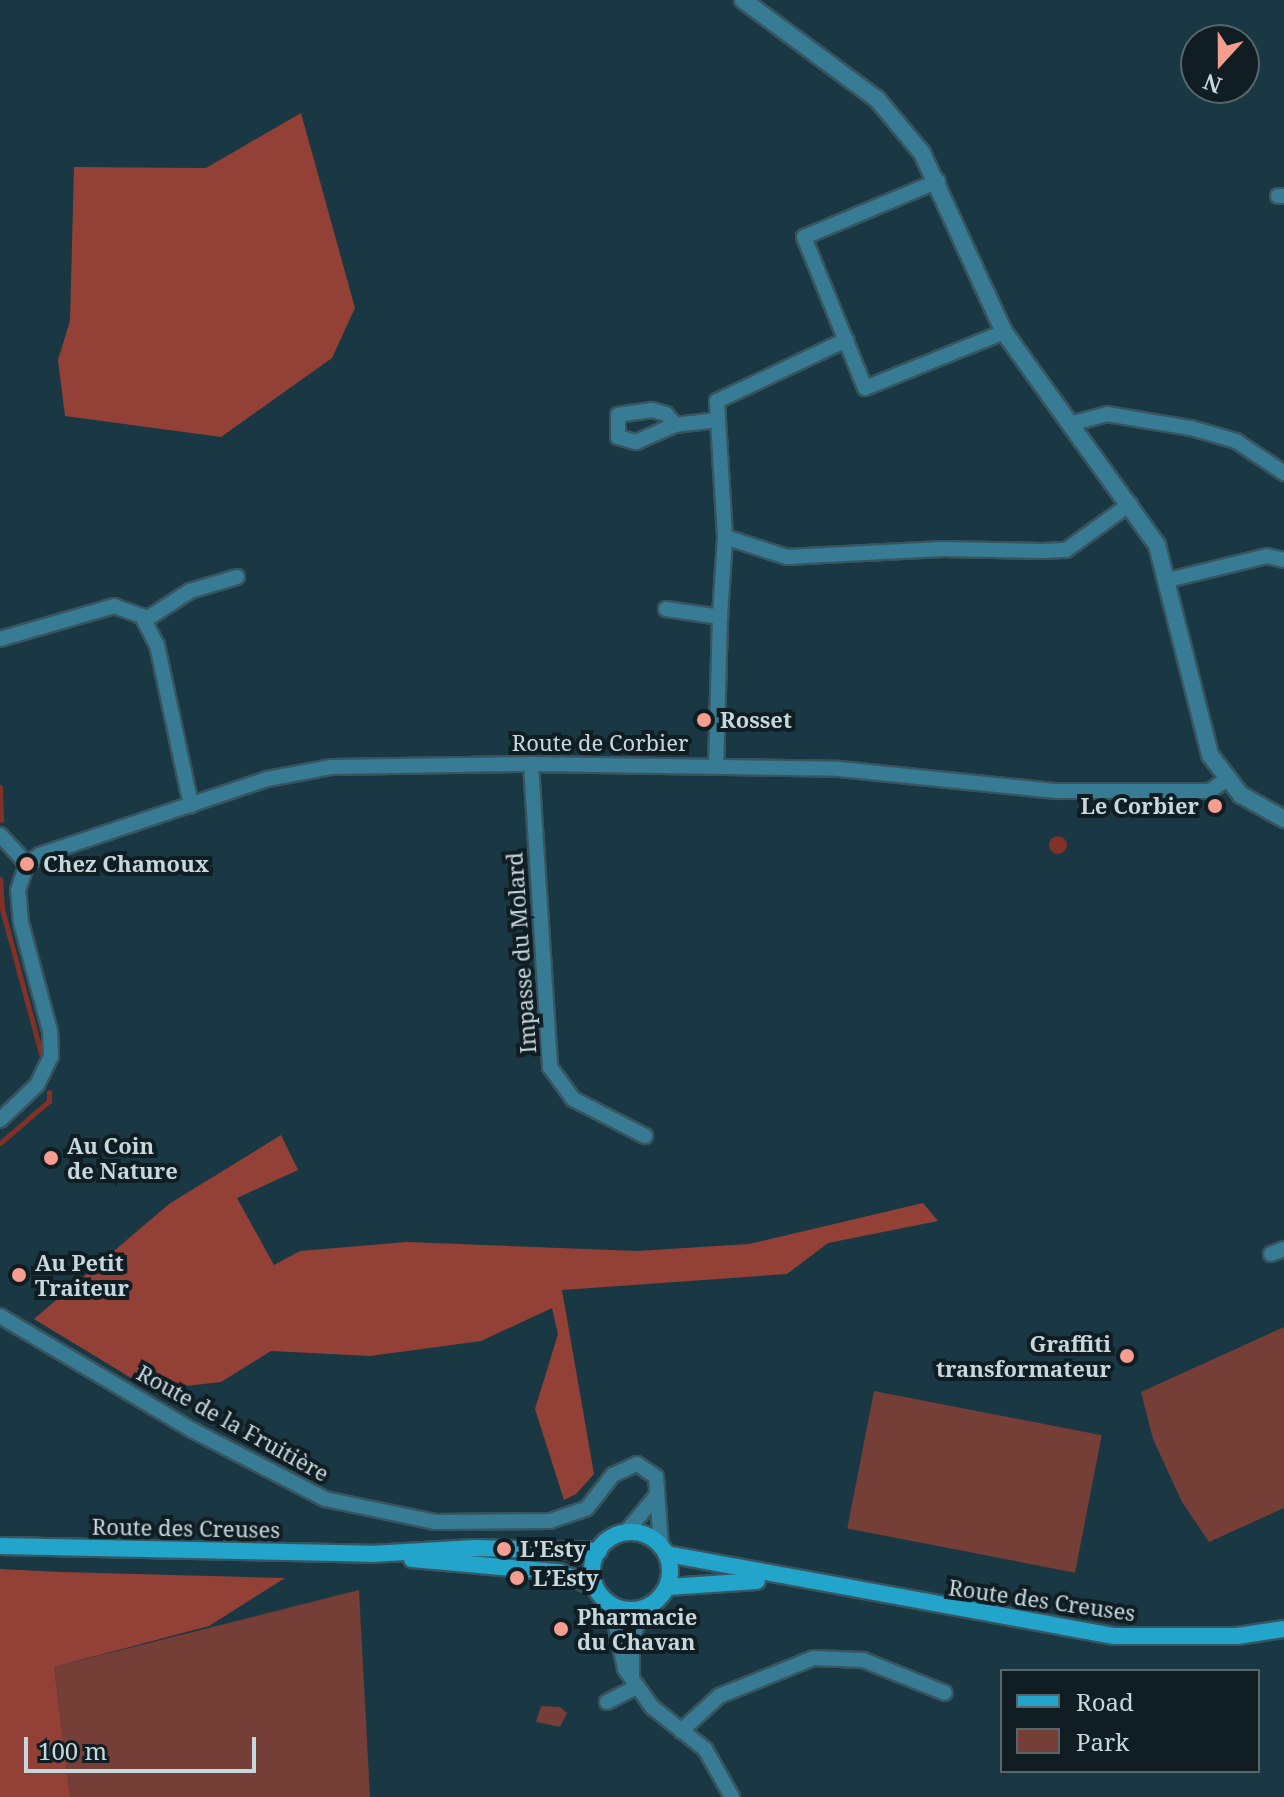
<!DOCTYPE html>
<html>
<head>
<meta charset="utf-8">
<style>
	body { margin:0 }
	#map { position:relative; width:1284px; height:1797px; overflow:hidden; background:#193843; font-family:"Noto Serif",serif }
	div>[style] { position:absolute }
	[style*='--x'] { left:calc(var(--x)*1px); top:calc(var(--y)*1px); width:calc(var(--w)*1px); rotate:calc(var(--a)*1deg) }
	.green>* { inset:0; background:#753e36; transform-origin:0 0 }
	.forest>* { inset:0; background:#934136 }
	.water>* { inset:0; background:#813127 }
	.round { border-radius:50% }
	.stream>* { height:5px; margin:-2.5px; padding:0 2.5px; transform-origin:2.5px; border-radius:2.5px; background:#813127 }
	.roads { filter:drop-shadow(2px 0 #38555f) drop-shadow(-2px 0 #38555f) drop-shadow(0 2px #38555f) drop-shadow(0 -2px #38555f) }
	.minor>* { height:14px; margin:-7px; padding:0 7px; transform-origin:7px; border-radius:7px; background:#377c94 }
	.tertiary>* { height:16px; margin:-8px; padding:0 8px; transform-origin:8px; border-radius:8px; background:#377c94 }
	.secondary>* { height:16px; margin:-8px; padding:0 8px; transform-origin:8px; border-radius:8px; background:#23a4ca }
	.secondary>.ring { margin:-8px; padding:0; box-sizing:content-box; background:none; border:16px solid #23a4ca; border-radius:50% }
	.dots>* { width:22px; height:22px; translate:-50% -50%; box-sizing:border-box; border:4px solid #101d22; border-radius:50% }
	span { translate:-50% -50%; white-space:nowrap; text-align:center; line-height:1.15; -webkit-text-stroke:8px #101d22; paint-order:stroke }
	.poi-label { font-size:22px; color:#c6d7de; font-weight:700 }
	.left { translate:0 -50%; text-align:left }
	.right { translate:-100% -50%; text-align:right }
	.street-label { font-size:22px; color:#c6d7de }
	.legend { position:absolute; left:1000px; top:1669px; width:260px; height:104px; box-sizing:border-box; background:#101d22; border:2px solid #59676d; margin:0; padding:10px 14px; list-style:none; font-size:24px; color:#c6d7de }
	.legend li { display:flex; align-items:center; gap:16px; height:40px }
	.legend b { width:40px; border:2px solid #59676d }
	.north { position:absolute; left:1180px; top:24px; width:80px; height:80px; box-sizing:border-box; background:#101d22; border:2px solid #59676d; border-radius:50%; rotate:201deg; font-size:22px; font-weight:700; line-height:32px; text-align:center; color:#c6d7de }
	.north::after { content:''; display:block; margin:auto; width:28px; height:36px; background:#f59d8f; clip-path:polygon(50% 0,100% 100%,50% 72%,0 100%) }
	.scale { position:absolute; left:24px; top:1737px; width:232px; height:36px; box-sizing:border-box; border:4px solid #c6d7de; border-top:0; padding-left:10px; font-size:24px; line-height:28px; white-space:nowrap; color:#c6d7de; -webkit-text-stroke:6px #101d22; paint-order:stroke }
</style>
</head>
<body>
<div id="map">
	<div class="green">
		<div style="clip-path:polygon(1284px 1327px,1284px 1508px,1209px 1542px,1182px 1502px,1153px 1439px,1141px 1392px)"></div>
		<div style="left:874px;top:1391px;width:232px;height:140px;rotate:11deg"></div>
		<div style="clip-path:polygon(359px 1590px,370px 1797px,70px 1797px,54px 1667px)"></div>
		<div style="clip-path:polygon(541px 1706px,560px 1707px,567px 1713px,560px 1727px,536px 1722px)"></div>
	</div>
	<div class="forest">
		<div style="clip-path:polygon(301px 113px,355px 308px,332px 358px,221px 437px,65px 416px,58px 360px,70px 321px,74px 167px,206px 168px)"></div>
		<div style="clip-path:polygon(281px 1135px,298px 1170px,237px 1198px,274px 1265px,300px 1251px,407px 1242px,637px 1251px,749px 1244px,923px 1203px,938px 1221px,828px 1243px,787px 1274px,562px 1290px,594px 1474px,576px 1494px,564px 1500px,535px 1409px,558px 1334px,552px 1308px,481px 1341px,370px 1356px,271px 1351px,221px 1382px,151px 1390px,34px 1319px,169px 1204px)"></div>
		<div style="clip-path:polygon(0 1569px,62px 1572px,285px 1578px,209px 1626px,54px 1667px,70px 1797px,0 1797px)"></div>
	</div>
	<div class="water">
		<div class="round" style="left:1049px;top:836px;width:18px;height:18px"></div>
	</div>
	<div class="stream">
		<div style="--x:0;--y:787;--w:33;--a:88"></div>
		<div style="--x:0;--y:879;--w:30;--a:86"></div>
		<div style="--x:2;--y:909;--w:150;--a:74.9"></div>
		<div style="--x:0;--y:1143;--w:65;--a:-40.6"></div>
		<div style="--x:49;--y:1101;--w:9;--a:-90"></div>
	</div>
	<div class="roads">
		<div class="minor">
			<div style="--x:938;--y:181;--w:145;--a:157.3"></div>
			<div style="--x:804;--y:237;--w:163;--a:68"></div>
			<div style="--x:865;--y:388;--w:150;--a:-21.9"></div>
			<div style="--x:1278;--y:196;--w:6;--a:0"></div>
			<div style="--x:1070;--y:424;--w:38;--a:-15"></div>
			<div style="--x:1107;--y:414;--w:85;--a:9.5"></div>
			<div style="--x:1191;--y:428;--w:47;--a:16.1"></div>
			<div style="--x:1236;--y:441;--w:58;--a:33.7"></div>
			<div style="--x:675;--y:425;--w:14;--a:-129"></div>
			<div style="--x:666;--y:414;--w:15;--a:-164"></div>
			<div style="--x:652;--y:410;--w:34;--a:172"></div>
			<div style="--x:618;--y:415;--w:22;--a:90"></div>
			<div style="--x:618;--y:437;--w:19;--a:16"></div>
			<div style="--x:636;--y:442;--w:43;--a:-23.6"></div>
			<div style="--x:675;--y:425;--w:43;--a:-6.6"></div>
			<div style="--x:725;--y:537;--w:65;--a:17.9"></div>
			<div style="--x:787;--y:557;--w:156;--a:-2.9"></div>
			<div style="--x:943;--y:549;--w:101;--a:1.1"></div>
			<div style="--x:1044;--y:551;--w:22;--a:-3"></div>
			<div style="--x:1066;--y:550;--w:79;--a:-35.7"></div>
			<div style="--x:1168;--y:580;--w:102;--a:-13.6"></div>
			<div style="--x:1267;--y:556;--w:17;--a:13"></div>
			<div style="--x:666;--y:609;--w:55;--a:8.4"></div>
			<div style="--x:720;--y:617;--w:149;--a:91.5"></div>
			<div style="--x:720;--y:617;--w:80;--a:-86.4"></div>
			<div style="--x:725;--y:537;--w:136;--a:-93.4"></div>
			<div style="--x:717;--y:401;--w:143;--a:-25.3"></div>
			<div style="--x:145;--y:620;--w:54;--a:-32.8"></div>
			<div style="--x:190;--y:591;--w:49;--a:-16.6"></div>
			<div style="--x:0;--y:639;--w:119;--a:-16.1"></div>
			<div style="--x:114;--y:606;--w:30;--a:20"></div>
			<div style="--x:142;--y:616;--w:33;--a:63"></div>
			<div style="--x:157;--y:645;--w:164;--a:78"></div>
			<div style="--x:531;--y:764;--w:304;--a:86.4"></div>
			<div style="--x:550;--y:1067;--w:39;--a:54"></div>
			<div style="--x:573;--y:1099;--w:81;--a:27.2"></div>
			<div style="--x:0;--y:835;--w:40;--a:47"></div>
			<div style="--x:0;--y:1120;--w:51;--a:-43.4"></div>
			<div style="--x:37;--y:1085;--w:32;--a:-64"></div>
			<div style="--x:51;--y:1056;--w:25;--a:-92"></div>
			<div style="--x:50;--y:1031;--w:112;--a:-105"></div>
			<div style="--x:21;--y:923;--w:33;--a:-95"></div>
			<div style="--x:18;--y:890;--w:28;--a:-71"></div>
			<div style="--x:27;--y:864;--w:16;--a:-35"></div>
			<div style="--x:40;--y:855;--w:239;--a:-18.5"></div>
			<div style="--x:267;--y:779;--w:66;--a:-10.5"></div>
			<div style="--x:332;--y:767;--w:199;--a:-0.9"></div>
			<div style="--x:531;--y:764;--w:308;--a:0.9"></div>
			<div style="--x:839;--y:769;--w:219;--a:5.8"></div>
			<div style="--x:1057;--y:791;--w:153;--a:0"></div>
			<div style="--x:1210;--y:791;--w:19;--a:-35"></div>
			<div style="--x:1271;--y:1254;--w:14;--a:-21"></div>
			<div style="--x:0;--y:1316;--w:223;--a:30.7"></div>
			<div style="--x:192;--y:1430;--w:150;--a:27.4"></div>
			<div style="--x:325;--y:1499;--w:112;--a:11.8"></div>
			<div style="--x:435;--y:1522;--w:115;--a:-0.5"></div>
			<div style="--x:550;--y:1521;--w:39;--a:-19"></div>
			<div style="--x:587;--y:1508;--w:42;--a:-51.8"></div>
			<div style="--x:613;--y:1475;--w:26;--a:-25"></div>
			<div style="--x:637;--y:1464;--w:23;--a:34"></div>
			<div style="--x:656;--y:1477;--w:68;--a:85.8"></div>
			<div style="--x:626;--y:1532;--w:48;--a:-50"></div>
			<div style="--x:611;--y:1604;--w:66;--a:77.8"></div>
			<div style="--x:625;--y:1669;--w:47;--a:54.6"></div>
			<div style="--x:652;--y:1707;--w:68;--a:38.4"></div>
			<div style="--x:705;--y:1749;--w:55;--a:60.6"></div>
			<div style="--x:632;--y:1678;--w:35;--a:-90"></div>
			<div style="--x:632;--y:1643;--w:34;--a:-75"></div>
			<div style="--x:607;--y:1702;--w:34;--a:-27"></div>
			<div style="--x:681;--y:1731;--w:52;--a:-42.6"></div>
			<div style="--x:719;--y:1696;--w:102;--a:-21.8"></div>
			<div style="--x:814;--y:1658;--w:49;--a:2.3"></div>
			<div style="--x:863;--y:1660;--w:88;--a:21.9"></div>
		</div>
		<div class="tertiary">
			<div style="--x:743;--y:0;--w:167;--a:36.5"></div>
			<div style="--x:877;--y:99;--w:70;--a:50.2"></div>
			<div style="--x:922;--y:153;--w:197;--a:65.4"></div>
			<div style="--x:1004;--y:332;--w:262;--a:54.3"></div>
			<div style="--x:1157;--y:545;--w:217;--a:75.8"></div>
			<div style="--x:1210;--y:755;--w:51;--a:52.2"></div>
			<div style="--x:1241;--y:795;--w:49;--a:29.2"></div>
		</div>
		<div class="secondary">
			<div class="ring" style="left:592px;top:1532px;width:62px;height:62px"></div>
			<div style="--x:0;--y:1546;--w:371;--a:1.2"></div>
			<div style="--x:371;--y:1554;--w:104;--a:-3.3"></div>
			<div style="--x:475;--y:1548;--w:124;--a:1.4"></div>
			<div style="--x:667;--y:1554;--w:455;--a:10.4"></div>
			<div style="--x:1115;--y:1636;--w:122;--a:0"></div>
			<div style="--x:1237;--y:1636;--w:48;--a:-8.5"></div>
			<div style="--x:412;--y:1559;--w:148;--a:5.1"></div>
			<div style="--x:559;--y:1572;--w:39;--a:23"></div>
			<div style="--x:668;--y:1587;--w:89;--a:-3.9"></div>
		</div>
	</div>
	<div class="dots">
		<div style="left:704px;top:720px;background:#f59d8f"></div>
		<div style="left:1215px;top:806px;background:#f59d8f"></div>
		<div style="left:27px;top:864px;background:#f59d8f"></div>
		<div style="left:51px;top:1158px;background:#f59d8f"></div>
		<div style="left:19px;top:1275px;background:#f59d8f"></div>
		<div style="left:1127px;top:1356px;background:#f59d8f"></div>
		<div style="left:504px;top:1549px;background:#f59d8f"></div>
		<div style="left:517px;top:1578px;background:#f59d8f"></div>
		<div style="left:561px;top:1629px;background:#f59d8f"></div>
	</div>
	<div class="poi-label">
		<span class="left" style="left:720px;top:720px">Rosset</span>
		<span class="right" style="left:1199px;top:806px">Le Corbier</span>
		<span class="left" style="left:43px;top:864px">Chez Chamoux</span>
		<span class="left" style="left:67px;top:1158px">Au Coin<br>de Nature</span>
		<span class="left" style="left:35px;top:1275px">Au Petit<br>Traiteur</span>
		<span class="right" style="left:1111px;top:1356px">Graffiti<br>transformateur</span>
		<span class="left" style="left:520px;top:1549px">L'Esty</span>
		<span class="left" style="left:533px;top:1578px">L’Esty</span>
		<span class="left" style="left:577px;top:1629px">Pharmacie<br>du Chavan</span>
	</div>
	<div class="street-label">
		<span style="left:600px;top:743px">Route de Corbier</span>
		<span style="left:521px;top:953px;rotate:-94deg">Impasse du Molard</span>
		<span style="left:233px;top:1423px;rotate:29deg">Route de la Fruitière</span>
		<span style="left:186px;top:1528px;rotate:1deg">Route des Creuses</span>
		<span style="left:1042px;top:1600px;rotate:8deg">Route des Creuses</span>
	</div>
	<ul class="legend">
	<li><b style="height:10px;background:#23a4ca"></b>Road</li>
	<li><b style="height:22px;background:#753e36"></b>Park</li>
	</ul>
	<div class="north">N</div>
	<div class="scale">100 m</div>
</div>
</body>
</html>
